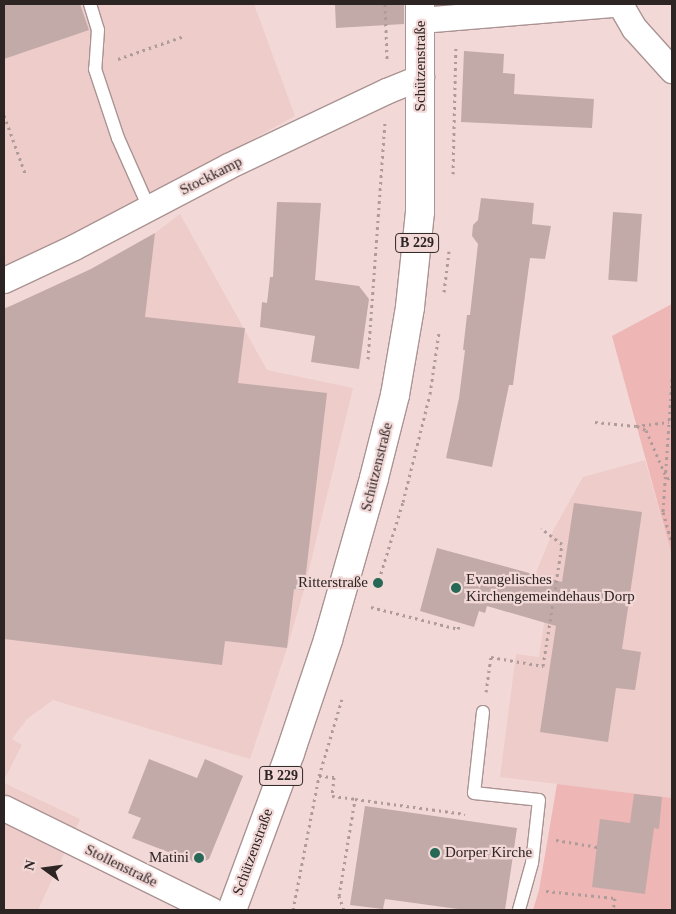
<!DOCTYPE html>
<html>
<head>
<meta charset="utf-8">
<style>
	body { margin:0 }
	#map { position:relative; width:676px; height:914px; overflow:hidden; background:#f2d9d7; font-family:Georgia,serif }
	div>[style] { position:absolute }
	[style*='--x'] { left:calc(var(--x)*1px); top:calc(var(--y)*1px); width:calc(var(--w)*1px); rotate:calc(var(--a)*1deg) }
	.built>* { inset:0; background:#edccca }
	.green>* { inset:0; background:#eeb6b4 }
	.building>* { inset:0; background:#c2aaa9; transform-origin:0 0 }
	.path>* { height:3px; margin-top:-1.5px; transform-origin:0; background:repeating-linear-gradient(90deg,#af9c9a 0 2.5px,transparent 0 6.5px) }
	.roads { filter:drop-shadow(1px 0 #aa9392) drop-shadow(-1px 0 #aa9392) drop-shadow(0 1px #aa9392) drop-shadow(0 -1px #aa9392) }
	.lane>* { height:12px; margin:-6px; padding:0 6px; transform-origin:6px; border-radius:6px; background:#fff }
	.street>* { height:25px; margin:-12.5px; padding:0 12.5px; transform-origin:12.5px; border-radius:12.5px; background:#fff }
	.primary>* { height:28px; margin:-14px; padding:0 14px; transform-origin:14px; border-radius:14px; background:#fff }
	.dots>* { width:14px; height:14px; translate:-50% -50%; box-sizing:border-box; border:2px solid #f2d9d7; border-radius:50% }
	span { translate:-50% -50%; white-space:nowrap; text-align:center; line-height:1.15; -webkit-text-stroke:4.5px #f2d9d7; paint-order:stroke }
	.shield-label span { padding:1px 4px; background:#f2d9d7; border:1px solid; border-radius:4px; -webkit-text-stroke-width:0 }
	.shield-label { font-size:14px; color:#2d2424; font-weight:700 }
	.street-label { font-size:15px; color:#2d2424 }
	.poi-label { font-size:15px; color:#2d2424 }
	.left { translate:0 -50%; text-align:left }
	.right { translate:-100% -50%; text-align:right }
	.frame { position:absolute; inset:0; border:5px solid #2d2424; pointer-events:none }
	.north { position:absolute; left:20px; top:844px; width:50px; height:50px; -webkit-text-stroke:4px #f2d9d7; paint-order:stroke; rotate:284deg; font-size:14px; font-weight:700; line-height:20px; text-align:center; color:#2d2424 }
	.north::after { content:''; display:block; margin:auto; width:18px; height:22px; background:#2d2424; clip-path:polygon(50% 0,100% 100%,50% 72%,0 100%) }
</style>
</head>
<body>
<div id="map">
	<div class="built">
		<div style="clip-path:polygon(4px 4px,254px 4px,295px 116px,177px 181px,4px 268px)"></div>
		<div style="clip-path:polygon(180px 214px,267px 370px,353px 388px,304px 590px,287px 648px,250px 759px,53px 700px,27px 719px,12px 739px,22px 745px,4px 780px,4px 307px,13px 305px,91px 269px,155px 233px)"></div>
		<div style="clip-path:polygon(645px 460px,672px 555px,672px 798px,500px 777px,516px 654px,539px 657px,550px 582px,535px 575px,554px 529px,583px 477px)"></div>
		<div style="clip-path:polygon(4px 783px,80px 819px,38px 910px,4px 910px)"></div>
	</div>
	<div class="green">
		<div style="clip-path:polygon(672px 304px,672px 555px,612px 336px)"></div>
		<div style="clip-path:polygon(557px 784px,672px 798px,672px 910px,533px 910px,539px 890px)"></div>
	</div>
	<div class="building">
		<div style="clip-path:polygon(4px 4px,80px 4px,89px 30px,4px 59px)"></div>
		<div style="clip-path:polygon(335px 4px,404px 4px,404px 24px,336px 28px)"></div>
		<div style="clip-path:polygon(464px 51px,504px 54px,503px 73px,515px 74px,514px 94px,594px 99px,592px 128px,461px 122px)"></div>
		<div style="clip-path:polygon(481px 198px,534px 203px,532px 224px,551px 226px,545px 259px,530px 258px,513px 385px,509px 385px,492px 467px,446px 458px,459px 398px,465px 350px,463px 350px,467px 315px,470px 315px,478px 244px,472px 236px,473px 225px,478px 220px)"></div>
		<div style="clip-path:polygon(277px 202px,321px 203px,315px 280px,359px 286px,369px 299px,359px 369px,311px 362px,315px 336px,260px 327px,262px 302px,267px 303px,270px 277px,273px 277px)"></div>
		<div style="left:613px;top:212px;width:29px;height:68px;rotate:4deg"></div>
		<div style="clip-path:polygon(155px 233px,145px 317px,245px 328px,238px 383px,327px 393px,304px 590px,294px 589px,287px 648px,225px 641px,222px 665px,4px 639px,4px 309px,91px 269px)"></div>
		<div style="clip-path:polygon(574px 503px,642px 512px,622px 649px,641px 652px,635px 690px,616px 688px,608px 742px,540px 732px,556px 626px,487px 606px,485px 613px,479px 611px,474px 627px,420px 611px,437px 548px,562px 582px)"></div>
		<div style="clip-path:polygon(149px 759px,197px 778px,205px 759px,243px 776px,209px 859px,199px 864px,132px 838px,141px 818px,128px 813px)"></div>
		<div style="clip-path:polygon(634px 794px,662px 797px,659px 829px,654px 828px,645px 894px,592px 887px,600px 819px,630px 823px)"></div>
		<div style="clip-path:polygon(365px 806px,517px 828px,505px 910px,465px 910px,385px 899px,383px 909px,350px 905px)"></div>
	</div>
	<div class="path">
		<div style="--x:385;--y:4;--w:55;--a:87.9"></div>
		<div style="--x:118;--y:59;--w:70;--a:-19.2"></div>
		<div style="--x:4;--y:115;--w:62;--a:70.1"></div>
		<div style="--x:453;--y:174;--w:128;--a:-88.7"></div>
		<div style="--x:444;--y:292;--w:41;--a:-83"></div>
		<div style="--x:368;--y:359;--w:237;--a:-85.9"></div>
		<div style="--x:672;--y:379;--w:133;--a:93.9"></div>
		<div style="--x:663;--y:512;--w:32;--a:74"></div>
		<div style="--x:595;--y:422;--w:41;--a:5.6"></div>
		<div style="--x:636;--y:426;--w:33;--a:-7"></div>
		<div style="--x:637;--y:426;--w:10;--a:24"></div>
		<div style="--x:646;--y:430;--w:53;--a:66.8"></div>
		<div style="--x:667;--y:479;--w:6;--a:-31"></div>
		<div style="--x:377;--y:586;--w:88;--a:-72.8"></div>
		<div style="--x:403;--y:502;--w:111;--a:-76"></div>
		<div style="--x:430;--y:394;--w:63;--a:-81.7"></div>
		<div style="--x:371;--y:607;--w:90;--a:14.2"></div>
		<div style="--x:458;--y:629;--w:6;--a:-72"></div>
		<div style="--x:486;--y:692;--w:35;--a:-82"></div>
		<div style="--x:491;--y:657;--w:53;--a:9.8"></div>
		<div style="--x:543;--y:666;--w:123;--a:-81.1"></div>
		<div style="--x:562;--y:544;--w:26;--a:-143"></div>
		<div style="--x:319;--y:776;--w:15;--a:4"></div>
		<div style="--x:334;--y:777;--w:19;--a:96"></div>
		<div style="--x:332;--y:796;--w:23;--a:7"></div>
		<div style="--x:556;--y:840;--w:42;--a:9.7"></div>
		<div style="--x:546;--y:891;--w:69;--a:5.8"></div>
		<div style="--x:615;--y:898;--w:12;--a:99"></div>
		<div style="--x:293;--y:910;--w:136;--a:-79"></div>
		<div style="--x:319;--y:776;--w:80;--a:-73.4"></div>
		<div style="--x:344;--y:910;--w:15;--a:-110"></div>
		<div style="--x:339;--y:896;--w:98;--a:-80.6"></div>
		<div style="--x:355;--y:799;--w:111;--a:7.8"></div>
	</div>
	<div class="roads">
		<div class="lane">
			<div style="--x:90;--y:4;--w:27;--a:73"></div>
			<div style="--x:98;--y:30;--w:39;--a:94"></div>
			<div style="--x:95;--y:69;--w:73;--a:71.6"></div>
			<div style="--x:118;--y:138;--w:77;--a:66.1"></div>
			<div style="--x:483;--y:712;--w:81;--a:96.3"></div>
			<div style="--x:474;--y:793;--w:65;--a:6.1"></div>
			<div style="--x:539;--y:800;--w:63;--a:96.3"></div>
			<div style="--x:532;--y:863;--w:49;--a:105.5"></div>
		</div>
		<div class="street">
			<div style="--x:620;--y:4;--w:28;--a:60"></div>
			<div style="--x:634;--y:28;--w:57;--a:47.9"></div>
			<div style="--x:421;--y:20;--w:191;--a:-4.8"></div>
			<div style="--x:4;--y:280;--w:77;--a:-25.2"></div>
			<div style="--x:74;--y:247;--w:174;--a:-27.7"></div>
			<div style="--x:228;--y:166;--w:175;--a:-25.4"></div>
			<div style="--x:386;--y:91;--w:38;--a:-22"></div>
			<div style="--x:4;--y:808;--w:231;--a:26.2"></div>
		</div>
		<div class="primary">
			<div style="--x:232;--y:910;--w:167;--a:-69.7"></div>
			<div style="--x:290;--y:753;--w:119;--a:-71.4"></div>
			<div style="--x:328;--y:640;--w:168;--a:-74.1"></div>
			<div style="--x:374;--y:478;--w:86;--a:-75.8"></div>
			<div style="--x:395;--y:395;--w:89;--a:-80.3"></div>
			<div style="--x:410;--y:307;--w:96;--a:-84"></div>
			<div style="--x:420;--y:212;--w:208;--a:-90"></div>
		</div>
	</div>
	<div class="dots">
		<div style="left:378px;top:583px;background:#276756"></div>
		<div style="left:456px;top:588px;background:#276756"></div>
		<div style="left:435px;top:853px;background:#276756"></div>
		<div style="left:199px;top:858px;background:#276756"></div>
	</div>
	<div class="shield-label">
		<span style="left:417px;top:243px">B 229</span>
		<span style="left:281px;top:776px">B 229</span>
	</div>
	<div class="street-label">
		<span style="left:421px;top:66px;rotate:-90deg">Schützenstraße</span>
		<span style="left:211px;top:176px;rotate:-27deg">Stockkamp</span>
		<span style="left:377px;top:467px;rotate:-76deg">Schützenstraße</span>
		<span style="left:253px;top:852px;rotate:-70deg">Schützenstraße</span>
		<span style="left:121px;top:866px;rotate:26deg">Stollenstraße</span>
	</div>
	<div class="poi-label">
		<span class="left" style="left:466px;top:588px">Evangelisches<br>Kirchengemeindehaus Dorp</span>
		<span class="right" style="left:368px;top:583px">Ritterstraße</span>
		<span class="left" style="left:445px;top:853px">Dorper Kirche</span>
		<span class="right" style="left:189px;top:858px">Matini</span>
	</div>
	<div class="frame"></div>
	<div class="north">N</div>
</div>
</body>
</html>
